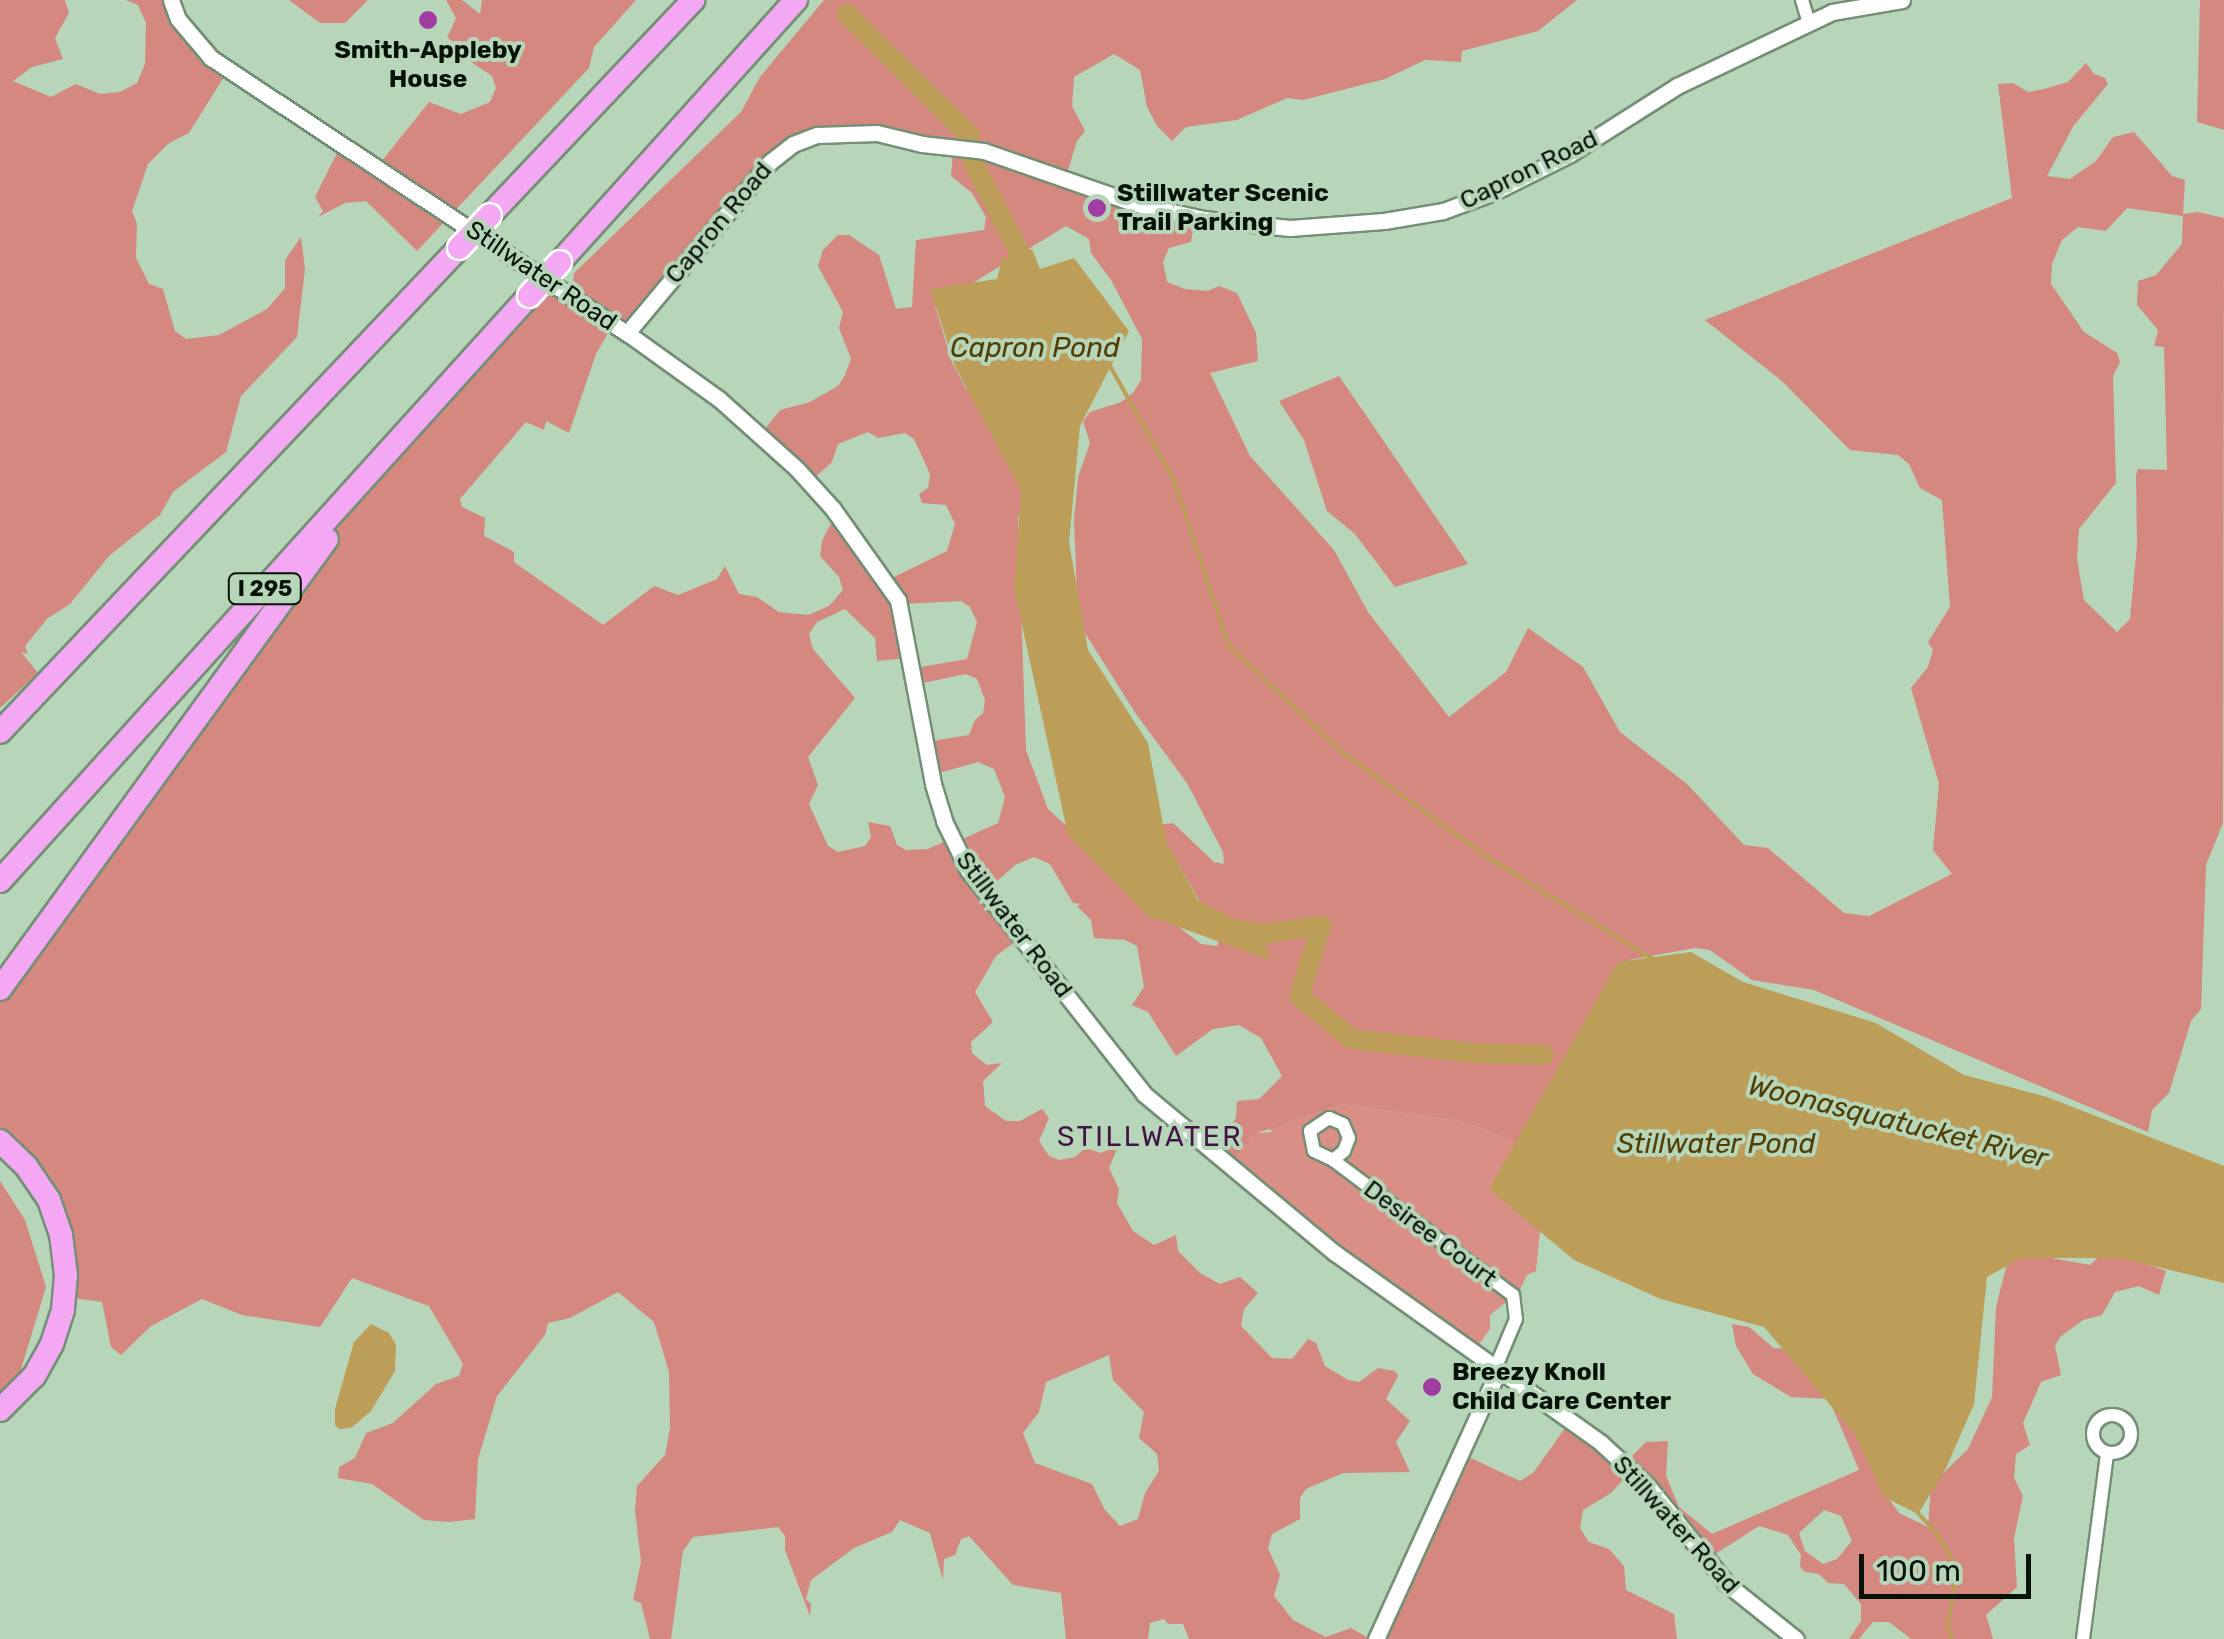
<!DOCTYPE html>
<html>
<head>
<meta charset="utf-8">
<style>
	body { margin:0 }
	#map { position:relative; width:2224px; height:1639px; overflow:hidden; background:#b7d5b9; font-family:Rubik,sans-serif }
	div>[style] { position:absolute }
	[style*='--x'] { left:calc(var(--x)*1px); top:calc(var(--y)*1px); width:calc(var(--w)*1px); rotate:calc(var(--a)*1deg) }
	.green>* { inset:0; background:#d98f86 }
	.forest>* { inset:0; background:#d48880 }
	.water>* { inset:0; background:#bc9e59 }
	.stream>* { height:4px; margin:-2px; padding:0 2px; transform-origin:2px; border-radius:2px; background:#bc9e59 }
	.river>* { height:20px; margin:-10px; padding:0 10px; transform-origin:10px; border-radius:10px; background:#bc9e59 }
	.roads { filter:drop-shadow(2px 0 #738f75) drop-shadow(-2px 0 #738f75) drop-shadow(0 2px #738f75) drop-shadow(0 -2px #738f75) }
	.minor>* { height:12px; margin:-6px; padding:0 6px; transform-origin:6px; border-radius:6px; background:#fff }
	.minor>.ring { margin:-6px; padding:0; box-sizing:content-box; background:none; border:12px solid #fff; border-radius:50% }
	.tertiary>* { height:15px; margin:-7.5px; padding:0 7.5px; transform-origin:7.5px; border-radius:7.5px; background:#fff }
	.motorway>* { height:22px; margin:-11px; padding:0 11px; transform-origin:11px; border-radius:11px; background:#f4a8f4 }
	.bridges { filter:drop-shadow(2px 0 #fff) drop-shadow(-2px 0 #fff) drop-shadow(0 2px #fff) drop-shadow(0 -2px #fff) }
	.motorway-bridge>* { height:22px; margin:-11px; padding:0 11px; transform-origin:11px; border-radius:11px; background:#f4a8f4 }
	.dots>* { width:28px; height:28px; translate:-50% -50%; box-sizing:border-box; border:5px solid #b7d5b9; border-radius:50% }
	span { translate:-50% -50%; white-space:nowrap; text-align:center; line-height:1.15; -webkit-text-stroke:8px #b7d5b9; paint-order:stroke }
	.shield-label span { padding:2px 8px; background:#b7d5b9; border:2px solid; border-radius:8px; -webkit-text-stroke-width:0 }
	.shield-label { font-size:22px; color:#071208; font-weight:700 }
	.poi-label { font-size:25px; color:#071208; font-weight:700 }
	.left { translate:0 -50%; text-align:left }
	.street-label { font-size:25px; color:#071208 }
	.water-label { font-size:28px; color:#523d02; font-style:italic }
	.neighbourhood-label { font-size:28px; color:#421344; letter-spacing:2.5px }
	.scale { position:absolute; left:1859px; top:1554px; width:172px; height:45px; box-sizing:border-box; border:5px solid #071208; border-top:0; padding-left:12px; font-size:30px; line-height:35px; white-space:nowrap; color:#071208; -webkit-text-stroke:8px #b7d5b9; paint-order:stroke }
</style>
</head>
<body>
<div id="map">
	<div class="green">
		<div style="clip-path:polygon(1343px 1104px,1462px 1121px,1523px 1144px,1541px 1221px,1536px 1271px,1527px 1275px,1509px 1313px,1510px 1299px,1490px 1315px,1490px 1329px,1473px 1353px,1228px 1167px,1256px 1133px,1273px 1132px,1282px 1124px)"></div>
	</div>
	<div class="forest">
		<div style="clip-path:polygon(0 0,65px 0,69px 13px,55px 38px,63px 59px,32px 67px,13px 81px,51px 97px,76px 84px,100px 94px,120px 92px,137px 83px,145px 64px,146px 23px,138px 5px,126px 0,175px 0,182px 21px,227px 72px,189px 133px,169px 143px,148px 164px,132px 211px,137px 224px,136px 258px,149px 284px,163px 289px,175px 331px,186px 339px,219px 335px,267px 309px,285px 288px,285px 260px,301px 237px,305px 269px,297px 337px,241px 396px,226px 452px,173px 492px,160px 515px,109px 556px,70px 604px,48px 618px,25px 646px,28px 654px,21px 652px,38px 673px,0 708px)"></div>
		<div style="clip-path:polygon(289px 0,367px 0,367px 1px,345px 23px,320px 23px)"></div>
		<div style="clip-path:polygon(446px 0,462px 0,480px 14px,482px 0,636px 0,594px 47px,589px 68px,417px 251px,366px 201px,345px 203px,318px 217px,323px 211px,315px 197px,341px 145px,377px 167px,429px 102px,461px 114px,490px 102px,496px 88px,492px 76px,468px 60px,465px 48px,447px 38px,456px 18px)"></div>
		<div style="clip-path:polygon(evenodd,824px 0,1577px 0,1538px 31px,1462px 51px,1461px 62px,1425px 60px,1385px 79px,1303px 100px,1287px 98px,1237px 120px,1186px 127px,1172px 141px,1157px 126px,1147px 107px,1140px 70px,1114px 54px,1074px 77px,1072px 106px,1085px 131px,1077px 141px,1068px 170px,1119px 193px,1196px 213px,1191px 242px,1169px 248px,1163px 262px,1167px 282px,1185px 289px,1208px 291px,1219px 286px,1237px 293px,1256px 333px,1258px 361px,1210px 373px,1250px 456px,1334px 550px,1368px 612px,1449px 717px,1506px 672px,1528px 628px,1583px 667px,1620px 732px,1687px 784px,1744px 845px,1768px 848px,1844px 913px,1869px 916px,1952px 874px,1933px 850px,1939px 784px,1911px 688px,1928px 667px,1933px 650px,1928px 642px,1950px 607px,1942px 500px,1920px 488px,1909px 464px,1898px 455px,1850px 450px,1783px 382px,1705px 320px,2012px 198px,1998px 84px,2013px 83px,2028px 92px,2044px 89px,2068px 82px,2086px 63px,2094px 74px,2105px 78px,2108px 84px,2074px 125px,2047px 176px,2070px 179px,2096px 161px,2113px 137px,2134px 132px,2172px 176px,2185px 180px,2183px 214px,2198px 212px,2224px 218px,2223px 823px,2206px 865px,2201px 1009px,2191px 1021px,2169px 1093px,2152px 1110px,2148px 1132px,1814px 990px,1752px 980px,1710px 950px,1695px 948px,1629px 960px,1612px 975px,1523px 1144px,1462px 1121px,1343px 1104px,1282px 1124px,1273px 1132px,1270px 1129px,1256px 1133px,1228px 1167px,1210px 1151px,1236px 1118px,1237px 1101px,1259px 1099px,1282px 1076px,1261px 1038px,1239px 1025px,1213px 1029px,1176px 1056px,1148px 1012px,1132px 1005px,1144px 987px,1137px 946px,1125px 940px,1094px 938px,1091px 920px,1077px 906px,1081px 904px,1073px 903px,1050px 864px,1034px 857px,1015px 865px,985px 892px,1020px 938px,996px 956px,975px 992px,993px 1022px,971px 1042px,972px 1053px,987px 1065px,1002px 1063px,983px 1081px,985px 1106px,1006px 1121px,1020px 1121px,1042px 1109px,1049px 1118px,1039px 1141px,1049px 1156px,1059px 1160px,1075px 1157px,1085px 1148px,1101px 1153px,1118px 1146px,1109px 1168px,1119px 1189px,1117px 1203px,1133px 1231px,1154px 1245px,1176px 1235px,1178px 1251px,1200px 1273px,1220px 1284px,1240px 1277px,1258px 1293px,1244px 1309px,1241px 1326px,1272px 1358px,1292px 1359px,1308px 1339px,1316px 1343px,1325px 1366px,1348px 1380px,1359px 1382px,1378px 1368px,1395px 1371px,1398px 1376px,1386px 1399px,1410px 1421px,1396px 1442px,1410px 1472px,1343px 1473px,1306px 1489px,1300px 1498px,1300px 1519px,1272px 1534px,1268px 1548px,1280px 1575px,1274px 1596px,1293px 1620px,1326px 1637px,1351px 1628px,1370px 1639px,1189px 1639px,1183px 1624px,1168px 1624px,1164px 1619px,1150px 1623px,1148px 1639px,1066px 1639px,1061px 1593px,1013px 1585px,969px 1536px,961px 1539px,955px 1555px,944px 1559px,943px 1580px,930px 1533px,900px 1520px,892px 1532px,854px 1548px,811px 1580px,806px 1599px,811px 1604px,810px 1616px,785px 1550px,785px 1536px,778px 1527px,693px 1537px,683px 1551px,671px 1639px,650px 1639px,641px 1603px,633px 1600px,641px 1562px,635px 1510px,637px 1486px,665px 1455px,670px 1428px,669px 1372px,654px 1322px,618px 1292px,570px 1318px,548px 1323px,545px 1335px,497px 1396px,478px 1459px,475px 1519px,449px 1522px,424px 1520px,372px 1484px,338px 1478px,339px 1467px,355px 1458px,366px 1433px,393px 1423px,436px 1384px,459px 1376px,463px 1364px,429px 1306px,352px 1278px,320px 1327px,242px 1315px,202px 1299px,151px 1326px,121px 1355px,111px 1347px,102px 1302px,66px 1297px,61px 1227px,0 1139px,0 992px,275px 607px,389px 458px,543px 282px,572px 295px,574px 273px,741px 112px,760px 77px,824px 0,858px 134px,953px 151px,951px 176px,972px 193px,986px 217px,984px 230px,916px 240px,912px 307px,896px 309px,879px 255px,849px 235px,838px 235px,823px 250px,818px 266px,843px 312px,839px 328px,851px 359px,845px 375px,838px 386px,810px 402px,780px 410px,760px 435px,810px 482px,832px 462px,838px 444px,868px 432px,878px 438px,905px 433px,914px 439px,930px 474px,928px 488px,919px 494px,922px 503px,946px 505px,955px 524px,947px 551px,888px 580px,840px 520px,830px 525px,822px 541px,820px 556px,839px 577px,843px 590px,829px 606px,808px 615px,779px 612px,757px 597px,739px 594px,725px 566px,717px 579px,678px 595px,654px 586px,603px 625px,514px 562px,514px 552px,484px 536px,485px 518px,462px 507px,460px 499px,526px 422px,544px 430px,546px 421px,569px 433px,596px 354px,611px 328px,623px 326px,795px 146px,858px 134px,824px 0,2127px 208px,2183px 216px,2182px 244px,2156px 275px,2138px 281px,2137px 305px,2158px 330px,2154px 346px,2164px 347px,2167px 470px,2138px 469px,2136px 475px,2137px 545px,2130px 619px,2117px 632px,2084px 600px,2077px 559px,2079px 529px,2116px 483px,2113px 376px,2120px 362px,2117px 353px,2084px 332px,2051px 284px,2052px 264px,2062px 240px,2078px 227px,2106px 231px,2127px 208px,824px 0,1066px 226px,1089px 239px,1091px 253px,1111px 280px,1142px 339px,1141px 380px,1133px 393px,1121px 402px,1090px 412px,1083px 421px,1090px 443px,1078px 477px,1074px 520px,1078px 622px,1136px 714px,1187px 783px,1223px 852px,1224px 864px,1214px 862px,1173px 823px,1157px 825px,1220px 938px,1217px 946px,1201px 944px,1166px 917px,1048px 809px,1026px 750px,1018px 519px,1035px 453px,966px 388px,952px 362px,935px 306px,1066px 226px,824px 0,961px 601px,970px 607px,977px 622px,967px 659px,909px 669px,913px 685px,966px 674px,977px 679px,985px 700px,983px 713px,975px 720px,969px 735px,926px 742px,932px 775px,978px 762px,994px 769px,1005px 797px,998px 823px,954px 843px,950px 839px,928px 849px,906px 850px,897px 845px,890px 826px,868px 822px,871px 837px,865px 846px,838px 852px,828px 846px,809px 804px,818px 785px,808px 757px,855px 698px,813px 649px,809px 634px,817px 622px,845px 609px,875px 638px,877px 661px,907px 658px,901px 604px,961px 601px,824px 0,1109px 1355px,1113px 1380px,1144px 1412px,1139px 1438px,1157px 1454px,1159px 1471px,1145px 1493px,1138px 1519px,1120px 1526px,1105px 1510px,1092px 1484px,1035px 1463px,1023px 1433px,1039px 1412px,1046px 1382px,1109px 1355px)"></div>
		<div style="clip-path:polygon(2200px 0,2224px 0,2224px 130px,2197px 122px)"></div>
		<div style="clip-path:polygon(1339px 376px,1468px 564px,1395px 587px,1355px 534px,1327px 511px,1304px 440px,1279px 401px)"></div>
		<div style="clip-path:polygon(0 1181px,25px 1220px,46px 1287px,18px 1379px,0 1391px)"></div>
		<div style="clip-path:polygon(evenodd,2106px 1249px,2166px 1271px,2159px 1295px,2139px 1286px,2115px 1292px,2102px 1315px,2083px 1320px,2060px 1337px,2055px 1346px,2061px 1375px,2041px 1382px,2023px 1423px,2030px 1445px,2016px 1454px,2014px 1478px,2023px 1496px,2014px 1538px,2017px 1587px,1986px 1615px,1993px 1639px,1911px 1639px,1889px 1622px,1873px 1622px,1859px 1639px,1849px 1639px,1861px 1621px,1861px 1604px,1844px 1584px,1828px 1583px,1819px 1574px,1805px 1572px,1800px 1567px,1801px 1555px,1788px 1535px,1759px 1526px,1706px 1560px,1630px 1472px,1611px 1493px,1583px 1510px,1580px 1528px,1589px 1542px,1609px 1549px,1624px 1566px,1626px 1590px,1674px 1614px,1677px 1639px,1376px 1639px,1462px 1454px,1520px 1481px,1534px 1472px,1567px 1425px,1624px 1464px,1646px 1442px,1668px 1441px,1666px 1476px,1679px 1507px,1712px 1534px,1859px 1470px,1829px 1399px,1791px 1397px,1753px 1374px,1736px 1346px,1732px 1324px,1749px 1327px,1774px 1348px,1799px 1350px,1849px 1397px,1889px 1499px,1899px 1513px,1928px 1527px,1931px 1485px,1968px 1449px,1992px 1397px,1996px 1307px,2006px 1267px,2018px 1257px,2040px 1256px,2090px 1265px,2106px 1249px,1824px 1510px,1841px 1516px,1852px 1541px,1837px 1559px,1823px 1564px,1805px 1551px,1799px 1533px,1824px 1510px)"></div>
	</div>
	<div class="water">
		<div style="clip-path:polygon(1032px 249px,1040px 269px,1074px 258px,1129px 331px,1080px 426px,1069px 542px,1088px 650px,1148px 743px,1166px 840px,1198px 900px,1263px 934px,1270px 960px,1148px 916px,1068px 835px,1014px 589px,1021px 491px,955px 366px,930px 289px,997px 279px,1002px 259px)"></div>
		<div style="clip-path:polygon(1691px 952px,1743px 982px,1876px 1023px,1964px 1075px,2047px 1097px,2224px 1166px,2224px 1283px,2120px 1258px,2021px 1258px,1987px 1277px,1974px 1404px,1946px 1468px,1918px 1514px,1884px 1497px,1855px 1434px,1764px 1327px,1661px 1299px,1574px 1260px,1489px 1189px,1618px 962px)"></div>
		<div style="clip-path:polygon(371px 1324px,389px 1333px,396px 1345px,395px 1371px,371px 1411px,351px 1428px,339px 1429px,335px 1425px,335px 1409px,354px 1342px)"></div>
	</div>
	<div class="stream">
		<div style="--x:1110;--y:366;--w:131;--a:60.7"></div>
		<div style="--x:1174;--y:480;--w:175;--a:71.7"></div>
		<div style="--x:1229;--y:646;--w:155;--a:43.2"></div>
		<div style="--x:1342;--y:752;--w:179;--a:35.9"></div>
		<div style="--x:1487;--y:857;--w:195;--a:31.6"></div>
		<div style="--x:1918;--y:1513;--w:27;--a:48"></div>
		<div style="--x:1936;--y:1533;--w:41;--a:59"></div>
		<div style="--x:1957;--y:1568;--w:58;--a:99"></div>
		<div style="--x:1948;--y:1625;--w:15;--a:74"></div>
	</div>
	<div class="river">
		<div style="--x:847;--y:14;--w:173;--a:44.8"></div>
		<div style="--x:970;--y:136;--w:26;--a:83"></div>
		<div style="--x:973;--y:162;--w:102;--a:62.7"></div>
		<div style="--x:1020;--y:253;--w:25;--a:79"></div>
		<div style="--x:1238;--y:930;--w:25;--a:9"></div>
		<div style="--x:1263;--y:934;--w:59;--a:-7.9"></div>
		<div style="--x:1321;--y:926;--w:73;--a:107.4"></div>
		<div style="--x:1299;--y:996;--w:68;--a:39.1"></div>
		<div style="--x:1352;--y:1039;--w:122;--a:6.6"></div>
		<div style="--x:1473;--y:1053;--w:71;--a:1.6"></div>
	</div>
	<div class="roads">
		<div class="minor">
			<div style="--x:1802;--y:0;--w:24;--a:73"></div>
			<div style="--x:1333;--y:1160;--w:14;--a:-39"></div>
			<div style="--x:1344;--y:1151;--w:14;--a:-69"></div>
			<div style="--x:1349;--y:1138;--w:15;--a:-113"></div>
			<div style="--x:1343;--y:1124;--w:15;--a:-157"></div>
			<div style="--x:1329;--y:1118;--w:23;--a:146"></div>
			<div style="--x:1310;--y:1131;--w:20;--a:79"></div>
			<div style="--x:1314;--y:1151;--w:21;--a:25"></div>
			<div style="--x:1333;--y:1160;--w:225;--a:36.9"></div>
			<div style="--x:1513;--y:1295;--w:24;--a:83"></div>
			<div style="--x:1516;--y:1319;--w:54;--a:112.8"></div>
			<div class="ring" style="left:2093px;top:1415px;width:26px;height:26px"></div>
			<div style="--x:2083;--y:1639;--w:187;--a:-82.6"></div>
		</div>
		<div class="tertiary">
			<div style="--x:171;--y:0;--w:20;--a:70"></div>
			<div style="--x:178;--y:19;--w:51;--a:49.8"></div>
			<div style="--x:211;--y:58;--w:499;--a:33.5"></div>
			<div style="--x:627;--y:333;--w:113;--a:35.7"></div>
			<div style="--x:719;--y:399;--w:103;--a:41.9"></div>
			<div style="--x:796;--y:468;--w:55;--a:47.9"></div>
			<div style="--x:833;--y:509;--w:112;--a:54.5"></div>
			<div style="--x:898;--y:600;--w:187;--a:79.2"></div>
			<div style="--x:933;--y:784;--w:39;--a:73"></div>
			<div style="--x:944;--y:821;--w:55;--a:63.9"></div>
			<div style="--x:968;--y:870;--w:285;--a:51.8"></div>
			<div style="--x:1144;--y:1094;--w:249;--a:39.8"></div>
			<div style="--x:1335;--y:1253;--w:327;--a:35.5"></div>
			<div style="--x:1601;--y:1443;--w:64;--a:42.5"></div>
			<div style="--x:1648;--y:1486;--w:126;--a:51.1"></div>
			<div style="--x:1727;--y:1584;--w:88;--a:38.6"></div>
			<div style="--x:627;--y:333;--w:223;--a:-50.1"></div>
			<div style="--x:770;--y:162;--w:29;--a:-38"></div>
			<div style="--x:793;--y:144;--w:26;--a:-21"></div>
			<div style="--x:817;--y:135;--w:60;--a:-1.9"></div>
			<div style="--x:877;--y:133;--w:46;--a:13.7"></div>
			<div style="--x:922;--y:144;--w:62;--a:6.4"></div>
			<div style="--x:984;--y:151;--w:161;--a:19.2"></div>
			<div style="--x:1136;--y:204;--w:70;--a:12.4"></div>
			<div style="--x:1204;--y:219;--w:86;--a:6"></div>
			<div style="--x:1290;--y:228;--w:94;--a:-4.3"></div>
			<div style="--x:1384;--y:221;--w:60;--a:-9.6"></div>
			<div style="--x:1443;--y:211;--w:54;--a:-20.4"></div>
			<div style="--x:1494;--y:192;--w:85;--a:-26.6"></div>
			<div style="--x:1570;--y:154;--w:127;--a:-32.4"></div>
			<div style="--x:1677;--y:86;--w:172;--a:-25.5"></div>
			<div style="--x:1832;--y:12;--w:71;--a:-9.7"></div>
			<div style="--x:1376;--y:1639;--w:294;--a:-65.5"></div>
		</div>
		<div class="motorway">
			<div style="--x:490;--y:215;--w:296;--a:-46.6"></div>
			<div style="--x:560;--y:262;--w:353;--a:-48"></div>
			<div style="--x:0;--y:732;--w:667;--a:-46.52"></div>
			<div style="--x:0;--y:881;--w:789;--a:-47.88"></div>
			<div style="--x:0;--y:989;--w:556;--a:-54"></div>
			<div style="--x:0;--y:1141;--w:36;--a:44"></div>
			<div style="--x:26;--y:1166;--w:41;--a:55.9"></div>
			<div style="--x:49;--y:1200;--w:37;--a:71"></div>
			<div style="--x:61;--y:1235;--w:40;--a:82.9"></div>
			<div style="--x:66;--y:1275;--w:35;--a:95"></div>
			<div style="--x:63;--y:1310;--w:36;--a:108"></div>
			<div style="--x:52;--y:1344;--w:37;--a:119"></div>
			<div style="--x:34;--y:1376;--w:48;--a:135"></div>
		</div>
	</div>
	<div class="bridges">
		<div class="motorway-bridge">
			<div style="--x:459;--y:248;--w:45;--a:-46.8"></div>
			<div style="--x:529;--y:296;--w:46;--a:-47.6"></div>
		</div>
	</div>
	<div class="dots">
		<div style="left:428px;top:20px;background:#a03da3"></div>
		<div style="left:1097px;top:208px;background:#a03da3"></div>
		<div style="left:1432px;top:1387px;background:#a03da3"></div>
	</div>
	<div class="shield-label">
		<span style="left:265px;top:589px">I 295</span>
	</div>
	<div class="poi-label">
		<span style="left:428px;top:65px">Smith-Appleby<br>House</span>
		<span class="left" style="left:1117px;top:208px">Stillwater Scenic<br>Trail Parking</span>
		<span class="left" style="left:1452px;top:1387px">Breezy Knoll<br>Child Care Center</span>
	</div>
	<div class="street-label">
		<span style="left:1529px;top:170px;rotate:-26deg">Capron Road</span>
		<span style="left:719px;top:223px;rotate:-50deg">Capron Road</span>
		<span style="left:541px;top:276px;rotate:34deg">Stillwater Road</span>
		<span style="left:1014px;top:925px;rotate:53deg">Stillwater Road</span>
		<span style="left:1430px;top:1234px;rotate:37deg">Desiree Court</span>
		<span style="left:1676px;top:1525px;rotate:48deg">Stillwater Road</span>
	</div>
	<div class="water-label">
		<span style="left:1035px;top:348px">Capron Pond</span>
		<span style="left:1898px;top:1122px;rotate:14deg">Woonasquatucket River</span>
		<span style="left:1716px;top:1144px">Stillwater Pond</span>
	</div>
	<div class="neighbourhood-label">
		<span style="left:1150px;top:1137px">STILLWATER</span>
	</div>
	<div class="scale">100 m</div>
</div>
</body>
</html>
